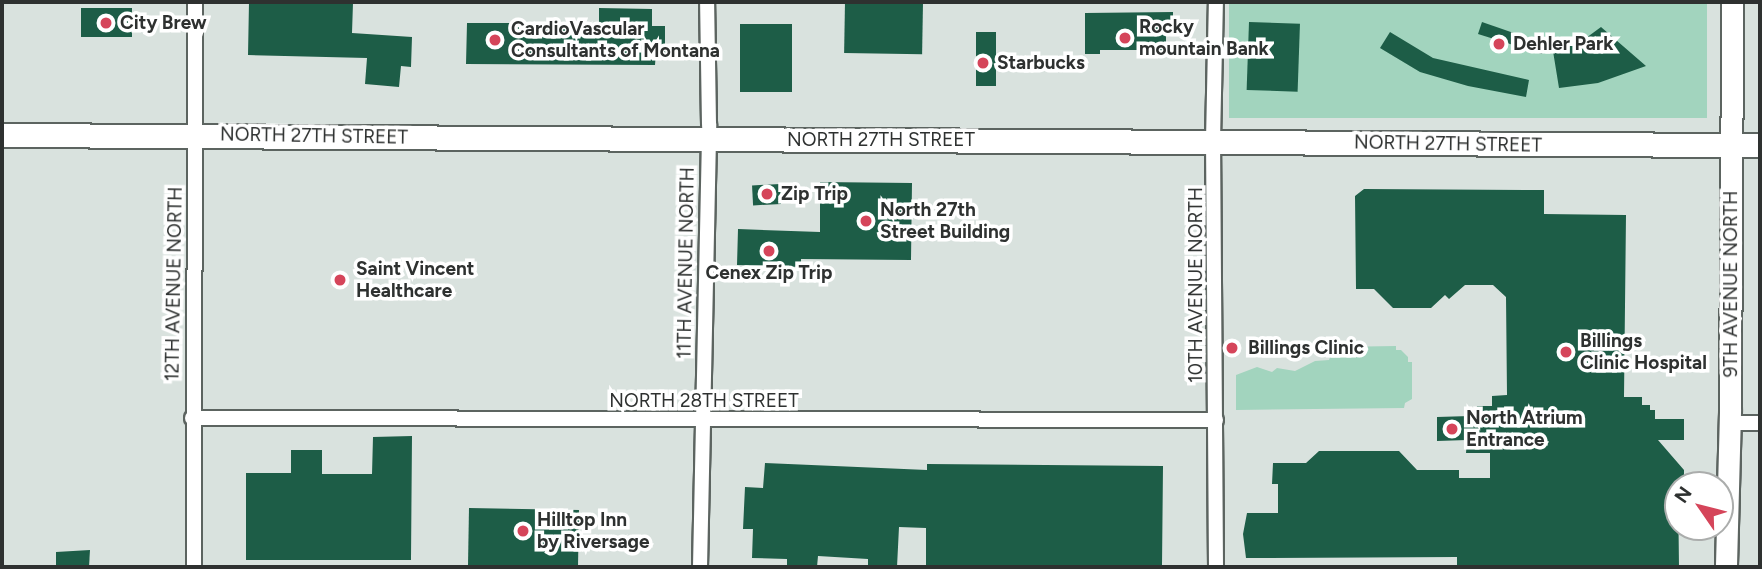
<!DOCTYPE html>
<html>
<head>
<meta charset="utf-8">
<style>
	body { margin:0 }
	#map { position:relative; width:1762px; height:569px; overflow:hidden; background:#d9e2de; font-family:Figtree,sans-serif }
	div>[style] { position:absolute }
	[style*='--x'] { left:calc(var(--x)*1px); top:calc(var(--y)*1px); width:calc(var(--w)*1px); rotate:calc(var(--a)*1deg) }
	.green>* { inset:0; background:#a2d4be; transform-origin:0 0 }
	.building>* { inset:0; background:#1d5d47; transform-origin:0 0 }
	.roads { filter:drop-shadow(2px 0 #5c6460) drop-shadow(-2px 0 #5c6460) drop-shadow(0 2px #5c6460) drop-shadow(0 -2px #5c6460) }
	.street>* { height:14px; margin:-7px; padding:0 7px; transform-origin:7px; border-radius:7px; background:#fff }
	.secondary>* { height:21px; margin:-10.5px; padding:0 10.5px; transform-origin:10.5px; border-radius:10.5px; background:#fff }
	.primary>* { height:23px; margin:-11.5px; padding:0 11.5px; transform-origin:11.5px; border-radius:11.5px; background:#fff }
	.dots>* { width:19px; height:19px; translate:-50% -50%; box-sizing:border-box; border:4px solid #fff; border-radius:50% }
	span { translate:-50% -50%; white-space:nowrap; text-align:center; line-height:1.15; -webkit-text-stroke:7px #fff; paint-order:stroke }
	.poi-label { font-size:19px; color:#2e3130; font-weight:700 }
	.left { translate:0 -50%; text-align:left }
	.street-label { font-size:19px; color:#2e3130 }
	.frame { position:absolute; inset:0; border:4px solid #2e3130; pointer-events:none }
	.north { position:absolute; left:1664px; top:471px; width:70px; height:70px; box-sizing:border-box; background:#fff; border:2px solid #abadac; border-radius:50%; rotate:305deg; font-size:19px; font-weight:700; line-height:28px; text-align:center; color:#2e3130 }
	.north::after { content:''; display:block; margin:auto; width:24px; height:32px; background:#d5455a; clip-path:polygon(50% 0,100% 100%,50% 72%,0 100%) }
</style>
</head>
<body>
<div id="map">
	<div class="green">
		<div style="left:1229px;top:2px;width:478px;height:116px"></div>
		<div style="clip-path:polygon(1396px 346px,1396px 350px,1401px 350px,1408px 357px,1408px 362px,1412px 362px,1412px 399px,1405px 403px,1404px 408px,1236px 410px,1236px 375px,1257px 367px,1272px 372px,1277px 368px,1295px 371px,1315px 361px,1329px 360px,1334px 347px)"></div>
	</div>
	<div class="building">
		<div style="clip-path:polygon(249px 2px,353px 3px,352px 33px,412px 37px,411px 67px,401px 66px,399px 87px,365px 84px,367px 58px,248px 55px)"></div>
		<div style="left:845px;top:2px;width:78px;height:51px;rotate:1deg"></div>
		<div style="left:81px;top:8px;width:51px;height:29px"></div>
		<div style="clip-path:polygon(599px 8px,652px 9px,652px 26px,665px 26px,665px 52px,656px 52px,655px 65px,466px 64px,467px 23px,599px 23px)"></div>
		<div style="clip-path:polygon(1173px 12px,1173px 26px,1166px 26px,1166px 50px,1100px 50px,1100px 54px,1085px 54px,1085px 13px)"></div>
		<div style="left:1249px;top:22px;width:51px;height:68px;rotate:2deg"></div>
		<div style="clip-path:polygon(1482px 22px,1545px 44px,1542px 54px,1478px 34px)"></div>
		<div style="left:740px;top:24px;width:52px;height:68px"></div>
		<div style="clip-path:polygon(1601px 27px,1646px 66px,1598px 83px,1559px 88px,1552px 45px,1586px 38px)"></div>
		<div style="left:976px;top:32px;width:20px;height:54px"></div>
		<div style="clip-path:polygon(1390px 32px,1433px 58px,1529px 80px,1526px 97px,1468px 86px,1420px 72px,1380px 48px)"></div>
		<div style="clip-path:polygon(820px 182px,912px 183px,911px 260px,801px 259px,801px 267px,737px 265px,738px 229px,820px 232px)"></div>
		<div style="left:780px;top:184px;width:20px;height:28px;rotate:87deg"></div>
		<div style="clip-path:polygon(1364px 189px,1544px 190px,1544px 214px,1626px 215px,1624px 397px,1642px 397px,1642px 405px,1650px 405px,1650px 410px,1655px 410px,1655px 419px,1684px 419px,1684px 440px,1658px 440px,1684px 470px,1684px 485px,1678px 485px,1679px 567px,1457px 567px,1457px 557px,1246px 558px,1243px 534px,1247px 513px,1278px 513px,1278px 484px,1272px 484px,1273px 463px,1306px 463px,1319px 451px,1399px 451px,1417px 470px,1459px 470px,1459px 478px,1490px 478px,1490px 453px,1466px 453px,1467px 440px,1437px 441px,1437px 417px,1470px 416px,1470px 411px,1476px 411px,1477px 406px,1492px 406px,1492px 396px,1507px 395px,1506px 297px,1493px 285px,1465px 285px,1449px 299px,1445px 295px,1431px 308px,1393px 308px,1374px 289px,1356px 289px,1355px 196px)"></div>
		<div style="clip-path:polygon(412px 436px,411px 560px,246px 560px,246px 473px,291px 473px,291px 450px,322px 450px,322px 474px,372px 474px,373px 437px)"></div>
		<div style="clip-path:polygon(765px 463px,927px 470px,927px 464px,1163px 466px,1162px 567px,926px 567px,926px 528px,899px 527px,897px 567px,868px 567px,868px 559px,818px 556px,817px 567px,787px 567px,787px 559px,752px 558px,753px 529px,743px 529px,745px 487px,763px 488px)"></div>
		<div style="left:469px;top:508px;width:110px;height:59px;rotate:1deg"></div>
		<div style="clip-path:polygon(90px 550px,89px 567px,56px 567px,56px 552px)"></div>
	</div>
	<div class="roads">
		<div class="street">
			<div style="--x:192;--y:418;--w:1024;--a:0.11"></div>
			<div style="--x:1730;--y:423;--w:30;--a:0"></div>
			<div style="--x:194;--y:567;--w:565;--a:-89.9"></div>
			<div style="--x:700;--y:567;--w:443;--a:-88.8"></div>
			<div style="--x:709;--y:124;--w:122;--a:-90.9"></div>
			<div style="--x:1216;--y:567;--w:426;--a:-90.4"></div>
			<div style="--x:1213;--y:141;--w:139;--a:-88.8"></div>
		</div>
		<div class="secondary">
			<div style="--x:1726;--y:565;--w:156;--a:-88.5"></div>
			<div style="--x:1730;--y:409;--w:407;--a:-89.7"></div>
		</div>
		<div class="primary">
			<div style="--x:2;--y:135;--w:1758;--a:0.33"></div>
		</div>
	</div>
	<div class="dots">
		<div style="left:106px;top:23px;background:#d5455a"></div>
		<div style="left:1125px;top:38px;background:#d5455a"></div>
		<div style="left:495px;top:40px;background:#d5455a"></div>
		<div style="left:1499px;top:44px;background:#d5455a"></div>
		<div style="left:983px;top:63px;background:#d5455a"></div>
		<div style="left:767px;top:194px;background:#d5455a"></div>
		<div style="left:866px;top:221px;background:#d5455a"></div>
		<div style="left:769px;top:251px;background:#d5455a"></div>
		<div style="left:340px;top:280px;background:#d5455a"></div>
		<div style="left:1232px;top:348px;background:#d5455a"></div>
		<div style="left:1566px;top:352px;background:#d5455a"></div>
		<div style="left:1452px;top:429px;background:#d5455a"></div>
		<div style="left:523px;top:531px;background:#d5455a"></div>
	</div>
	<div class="poi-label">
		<span class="left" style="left:120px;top:23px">City Brew</span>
		<span class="left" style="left:1139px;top:38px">Rocky<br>mountain Bank</span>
		<span class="left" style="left:511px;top:40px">CardioVascular<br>Consultants of Montana</span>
		<span class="left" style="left:1513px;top:44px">Dehler Park</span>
		<span class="left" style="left:997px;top:63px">Starbucks</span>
		<span class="left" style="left:781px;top:194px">Zip Trip</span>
		<span class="left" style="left:880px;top:221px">North 27th<br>Street Building</span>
		<span class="left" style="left:356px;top:280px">Saint Vincent<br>Healthcare</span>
		<span style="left:769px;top:273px">Cenex Zip Trip</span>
		<span class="left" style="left:1580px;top:352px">Billings<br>Clinic Hospital</span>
		<span class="left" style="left:1248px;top:348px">Billings Clinic</span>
		<span class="left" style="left:1466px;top:429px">North Atrium<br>Entrance</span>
		<span class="left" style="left:537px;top:531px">Hilltop Inn<br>by Riversage</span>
	</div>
	<div class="street-label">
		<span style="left:314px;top:136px;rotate:1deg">NORTH 27TH STREET</span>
		<span style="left:881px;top:140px">NORTH 27TH STREET</span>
		<span style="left:1448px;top:144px;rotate:1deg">NORTH 27TH STREET</span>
		<span style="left:686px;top:263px;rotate:-89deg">11TH AVENUE NORTH</span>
		<span style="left:174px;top:284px;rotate:-89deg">12TH AVENUE NORTH</span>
		<span style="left:1731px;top:284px;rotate:-90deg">9TH AVENUE NORTH</span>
		<span style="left:1196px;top:285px;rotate:-90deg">10TH AVENUE NORTH</span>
		<span style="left:704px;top:401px">NORTH 28TH STREET</span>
	</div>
	<div class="frame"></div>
	<div class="north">N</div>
</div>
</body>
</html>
